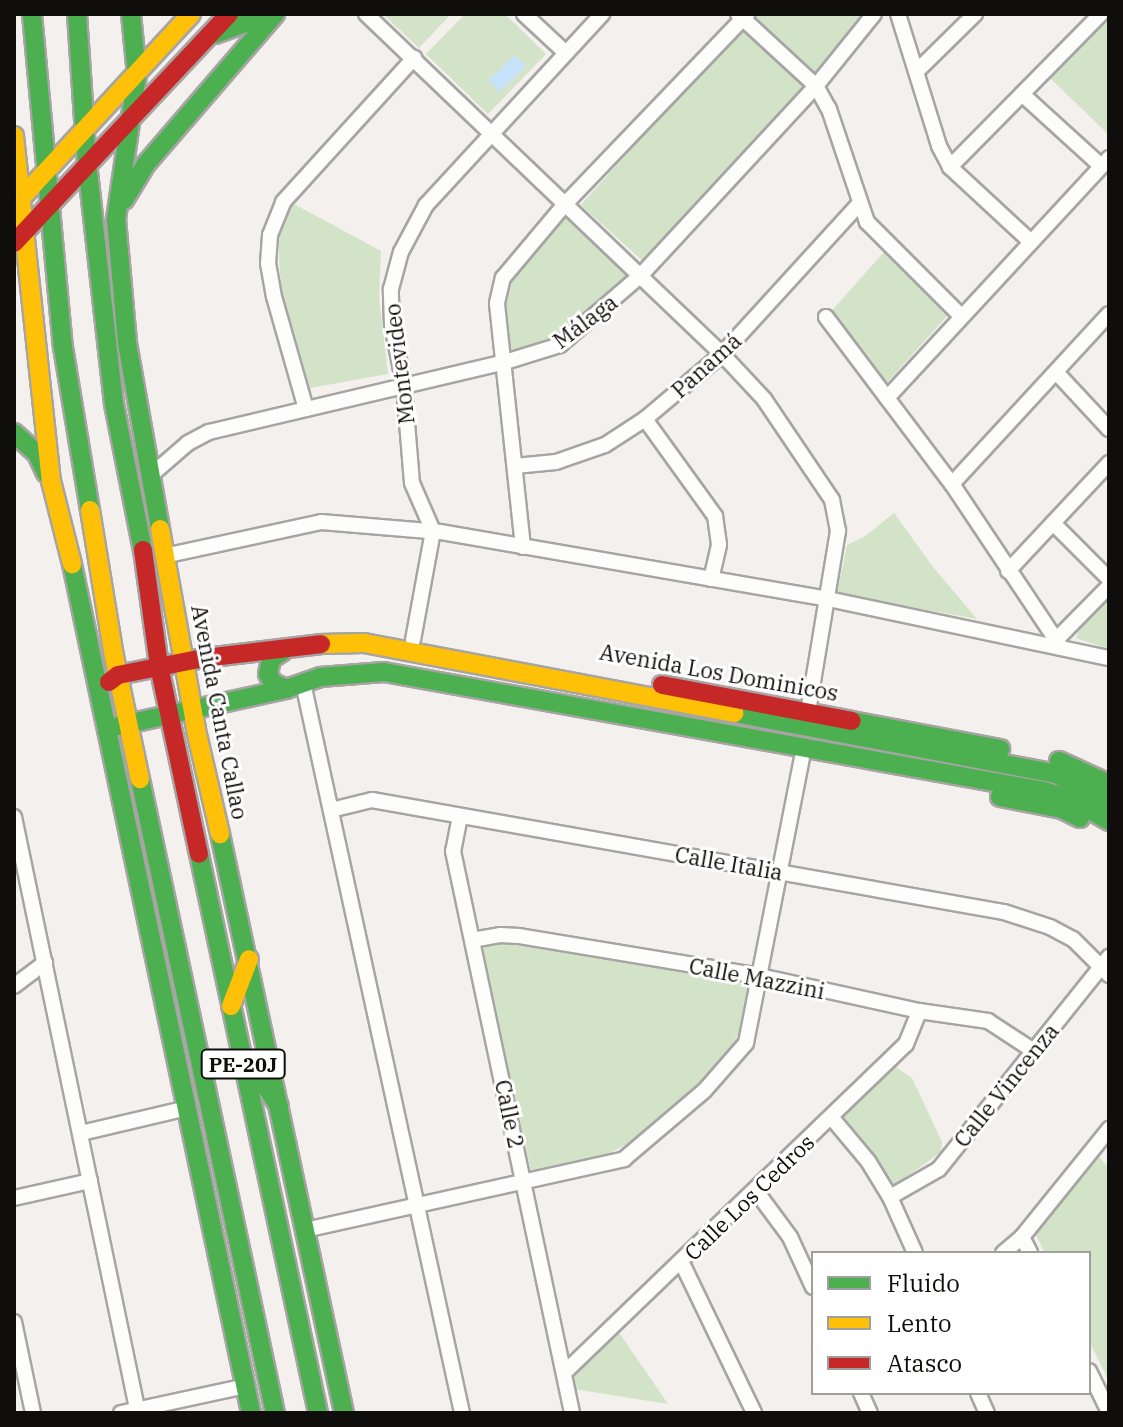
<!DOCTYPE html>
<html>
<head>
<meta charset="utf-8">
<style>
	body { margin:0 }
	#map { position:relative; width:1123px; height:1427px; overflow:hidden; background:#f3f0ed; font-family:"IBM Plex Serif",serif }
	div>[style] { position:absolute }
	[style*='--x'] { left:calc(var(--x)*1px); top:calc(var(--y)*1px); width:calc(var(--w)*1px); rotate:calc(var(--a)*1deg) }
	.green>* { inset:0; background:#d2e3c8; transform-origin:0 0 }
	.water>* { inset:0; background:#c7e2fa; transform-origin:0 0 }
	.roads { filter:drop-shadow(2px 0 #a7a5a3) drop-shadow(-2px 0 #a7a5a3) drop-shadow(0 2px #a7a5a3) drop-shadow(0 -2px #a7a5a3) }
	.street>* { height:14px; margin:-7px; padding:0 7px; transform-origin:7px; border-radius:7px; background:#fdfdfc }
	.fast>* { height:18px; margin:-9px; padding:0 9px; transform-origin:9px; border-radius:9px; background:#4caf50 }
	.slow>* { height:18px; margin:-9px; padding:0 9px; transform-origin:9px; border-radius:9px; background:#ffc107 }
	.jam>* { height:18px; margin:-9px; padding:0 9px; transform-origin:9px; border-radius:9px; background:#c62828 }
	span { translate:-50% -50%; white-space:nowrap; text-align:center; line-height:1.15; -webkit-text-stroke:6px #fff; paint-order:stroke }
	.shield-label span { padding:2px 6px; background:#fff; border:2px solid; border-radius:6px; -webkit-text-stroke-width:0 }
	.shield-label { font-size:20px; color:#100e0c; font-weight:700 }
	.street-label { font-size:22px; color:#100e0c }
	.frame { position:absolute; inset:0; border:16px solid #100e0c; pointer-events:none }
	.legend { position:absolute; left:811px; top:1251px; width:280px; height:144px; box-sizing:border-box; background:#fff; border:2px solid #9f9f9e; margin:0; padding:10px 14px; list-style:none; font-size:24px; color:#100e0c }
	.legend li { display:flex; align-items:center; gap:16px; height:40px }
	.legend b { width:40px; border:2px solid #9f9f9e }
</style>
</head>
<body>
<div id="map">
	<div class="green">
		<div style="clip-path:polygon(383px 14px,451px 14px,419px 48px)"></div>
		<div style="clip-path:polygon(465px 14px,505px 14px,546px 54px,488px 114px,426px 54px)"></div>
		<div style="clip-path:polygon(756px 14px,865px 14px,818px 76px,753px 17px)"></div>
		<div style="clip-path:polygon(1109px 16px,1109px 135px,1049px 77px)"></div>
		<div style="left:742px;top:26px;width:91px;height:241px;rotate:42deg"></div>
		<div style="clip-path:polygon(292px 203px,381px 251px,379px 298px,388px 374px,310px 388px,281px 288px,278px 241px)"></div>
		<div style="clip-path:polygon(565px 212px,633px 275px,558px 341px,512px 355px,501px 304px,507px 280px)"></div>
		<div style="clip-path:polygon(884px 252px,947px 316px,883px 387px,828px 315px)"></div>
		<div style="clip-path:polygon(894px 513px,933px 567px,977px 619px,837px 594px,847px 545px,864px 537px)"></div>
		<div style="clip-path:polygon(1109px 594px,1109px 649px,1076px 638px,1080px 625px)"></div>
		<div style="clip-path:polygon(505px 941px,749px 983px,739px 1033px,723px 1061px,639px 1137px,605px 1156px,531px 1171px,480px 945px)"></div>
		<div style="clip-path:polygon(894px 1066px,912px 1078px,942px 1142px,941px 1152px,895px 1185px,840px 1118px)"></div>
		<div style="clip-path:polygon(1098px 1155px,1109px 1169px,1109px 1381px,1089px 1341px,1089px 1253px,1045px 1253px,1035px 1233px)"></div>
		<div style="clip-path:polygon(618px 1331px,668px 1404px,574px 1389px,569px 1376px)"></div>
	</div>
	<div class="water">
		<div style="left:515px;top:55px;width:16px;height:37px;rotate:47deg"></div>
	</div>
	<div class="roads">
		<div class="street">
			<div style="--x:366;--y:14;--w:492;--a:43.7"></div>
			<div style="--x:722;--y:354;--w:62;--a:47"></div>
			<div style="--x:764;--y:399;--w:122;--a:56"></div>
			<div style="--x:832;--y:500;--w:32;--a:79"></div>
			<div style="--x:838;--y:531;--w:183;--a:99.4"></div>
			<div style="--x:524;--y:14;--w:57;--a:42.9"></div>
			<div style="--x:738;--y:14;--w:106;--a:42.7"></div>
			<div style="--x:816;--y:86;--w:26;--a:61"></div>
			<div style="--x:829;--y:109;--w:119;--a:71.4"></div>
			<div style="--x:867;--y:222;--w:134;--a:45"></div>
			<div style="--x:898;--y:14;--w:138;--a:72.7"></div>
			<div style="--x:939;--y:146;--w:24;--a:62"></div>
			<div style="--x:950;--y:167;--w:110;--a:42.8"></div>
			<div style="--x:918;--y:70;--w:80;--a:-44.5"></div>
			<div style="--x:1022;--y:94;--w:107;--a:42.3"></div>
			<div style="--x:950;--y:167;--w:215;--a:-45.4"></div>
			<div style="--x:826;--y:317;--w:209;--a:53"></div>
			<div style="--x:952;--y:484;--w:195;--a:56.3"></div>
			<div style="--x:1056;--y:372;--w:78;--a:47.1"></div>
			<div style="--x:887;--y:398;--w:327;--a:-47.2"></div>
			<div style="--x:306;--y:409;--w:116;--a:-105.9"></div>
			<div style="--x:274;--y:297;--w:34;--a:-100"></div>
			<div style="--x:268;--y:264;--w:29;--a:-86"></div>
			<div style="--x:270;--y:235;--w:35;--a:-68"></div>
			<div style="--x:283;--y:202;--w:195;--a:-47.7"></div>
			<div style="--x:645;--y:419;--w:120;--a:54.2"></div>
			<div style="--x:715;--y:516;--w:29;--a:82"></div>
			<div style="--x:719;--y:545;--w:35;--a:103"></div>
			<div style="--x:515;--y:466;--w:41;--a:-5.6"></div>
			<div style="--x:556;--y:462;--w:52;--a:-19.1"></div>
			<div style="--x:605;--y:445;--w:48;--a:-33"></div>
			<div style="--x:645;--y:419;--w:101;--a:-40.2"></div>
			<div style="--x:722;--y:354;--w:203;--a:-47.6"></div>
			<div style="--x:150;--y:476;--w:50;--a:-41"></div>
			<div style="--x:188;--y:443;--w:24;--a:-28"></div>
			<div style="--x:209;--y:432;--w:304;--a:-13.3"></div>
			<div style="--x:505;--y:362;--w:58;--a:-17.2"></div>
			<div style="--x:560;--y:345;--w:107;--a:-40.8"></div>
			<div style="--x:641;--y:275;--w:258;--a:-47.2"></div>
			<div style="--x:816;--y:86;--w:92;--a:-51.1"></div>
			<div style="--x:952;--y:484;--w:231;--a:-47.3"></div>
			<div style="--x:1053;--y:523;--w:79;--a:45"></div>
			<div style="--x:523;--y:547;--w:245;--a:-96.1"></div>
			<div style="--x:497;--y:303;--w:26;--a:-77"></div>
			<div style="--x:503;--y:278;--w:98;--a:-50"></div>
			<div style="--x:566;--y:203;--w:262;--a:-46.2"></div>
			<div style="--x:164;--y:556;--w:161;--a:-12.2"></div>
			<div style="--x:321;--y:522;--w:120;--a:4.8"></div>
			<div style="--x:441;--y:532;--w:393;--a:9.8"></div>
			<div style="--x:828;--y:599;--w:287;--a:11.9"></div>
			<div style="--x:1008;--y:571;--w:148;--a:-46.9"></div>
			<div style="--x:413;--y:640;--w:111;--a:-79.6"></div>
			<div style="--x:433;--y:531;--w:52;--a:-113.6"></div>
			<div style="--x:412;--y:483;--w:98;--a:-94.7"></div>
			<div style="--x:404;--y:385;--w:61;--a:-101.3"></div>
			<div style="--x:392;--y:325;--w:36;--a:-92"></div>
			<div style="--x:391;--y:289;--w:38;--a:-75"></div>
			<div style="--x:401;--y:252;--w:53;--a:-62"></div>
			<div style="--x:426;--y:205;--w:260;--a:-47.3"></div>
			<div style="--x:1056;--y:640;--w:76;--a:-45.5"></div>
			<div style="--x:303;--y:683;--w:747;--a:77.71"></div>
			<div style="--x:331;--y:810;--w:42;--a:-13.7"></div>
			<div style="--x:372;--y:800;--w:642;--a:10.05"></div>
			<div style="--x:1004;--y:912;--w:48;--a:18.1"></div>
			<div style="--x:1050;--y:927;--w:26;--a:28"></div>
			<div style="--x:1073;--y:939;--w:51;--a:45"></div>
			<div style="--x:460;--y:816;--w:36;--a:101"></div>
			<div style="--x:453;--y:851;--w:574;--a:78.04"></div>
			<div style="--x:14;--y:817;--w:609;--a:78.25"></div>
			<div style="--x:472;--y:940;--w:28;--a:-10"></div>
			<div style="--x:500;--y:935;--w:19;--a:3"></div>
			<div style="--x:519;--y:936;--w:244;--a:9.4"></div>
			<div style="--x:760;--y:976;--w:163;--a:12.4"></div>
			<div style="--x:919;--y:1011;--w:70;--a:8.2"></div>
			<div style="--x:988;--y:1021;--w:55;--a:33.1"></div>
			<div style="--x:14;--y:986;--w:39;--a:-37"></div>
			<div style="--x:832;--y:1118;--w:56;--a:50.1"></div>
			<div style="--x:868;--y:1161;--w:42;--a:58.6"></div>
			<div style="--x:890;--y:1197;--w:61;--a:65.9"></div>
			<div style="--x:81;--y:1133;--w:110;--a:-13.2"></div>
			<div style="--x:756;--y:1191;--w:57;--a:53.5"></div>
			<div style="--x:790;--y:1237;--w:55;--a:65.3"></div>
			<div style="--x:890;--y:1197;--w:56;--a:-29.7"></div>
			<div style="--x:939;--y:1169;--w:272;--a:-51.3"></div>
			<div style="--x:14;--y:1198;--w:78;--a:-12.6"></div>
			<div style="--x:305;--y:1230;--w:327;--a:-12.5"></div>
			<div style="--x:624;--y:1159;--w:106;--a:-40.4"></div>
			<div style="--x:705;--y:1090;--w:62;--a:-48.9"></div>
			<div style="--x:746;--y:1043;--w:290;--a:-78.9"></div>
			<div style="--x:1022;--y:1237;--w:18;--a:63"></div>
			<div style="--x:1003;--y:1253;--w:25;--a:-40"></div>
			<div style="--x:1022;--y:1237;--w:139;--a:-51.1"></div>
			<div style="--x:681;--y:1261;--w:169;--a:64.3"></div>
			<div style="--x:14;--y:1322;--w:93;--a:78.2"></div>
			<div style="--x:1089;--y:1371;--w:46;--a:64"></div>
			<div style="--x:564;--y:1373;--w:475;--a:-43.9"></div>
			<div style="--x:906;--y:1044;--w:35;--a:-68"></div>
			<div style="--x:861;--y:1393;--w:22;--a:66"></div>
			<div style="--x:978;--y:1393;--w:22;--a:66"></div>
			<div style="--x:121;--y:1413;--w:128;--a:-12.2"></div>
		</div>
		<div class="fast">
			<div style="--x:32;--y:14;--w:334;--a:84.7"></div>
			<div style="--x:63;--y:347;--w:165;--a:80.6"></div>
			<div style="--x:77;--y:14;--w:149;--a:86.2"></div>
			<div style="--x:87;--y:163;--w:243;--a:83.6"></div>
			<div style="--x:114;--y:404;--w:149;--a:78.8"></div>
			<div style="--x:131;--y:14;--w:61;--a:84.4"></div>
			<div style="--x:137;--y:75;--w:146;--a:98.3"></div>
			<div style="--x:116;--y:219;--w:124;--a:84.9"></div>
			<div style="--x:127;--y:343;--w:189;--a:79.9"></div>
			<div style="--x:215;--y:34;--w:59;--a:-20"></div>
			<div style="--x:124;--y:200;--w:42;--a:-58.6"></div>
			<div style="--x:146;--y:164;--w:198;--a:-49.3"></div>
			<div style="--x:14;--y:433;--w:31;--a:42"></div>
			<div style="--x:37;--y:454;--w:21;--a:65"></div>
			<div style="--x:72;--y:564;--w:868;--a:78.09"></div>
			<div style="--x:283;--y:651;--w:14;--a:146"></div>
			<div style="--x:271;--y:659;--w:15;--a:101"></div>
			<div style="--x:268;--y:674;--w:10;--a:61"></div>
			<div style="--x:273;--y:683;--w:14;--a:25"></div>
			<div style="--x:734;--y:713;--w:328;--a:10.7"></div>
			<div style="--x:1056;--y:774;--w:59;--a:27"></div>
			<div style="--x:852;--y:721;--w:151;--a:10.7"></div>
			<div style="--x:118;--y:726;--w:172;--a:-12.4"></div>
			<div style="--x:286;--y:689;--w:36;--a:-19"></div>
			<div style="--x:320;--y:677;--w:64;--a:-4.5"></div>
			<div style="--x:384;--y:672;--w:671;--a:10.22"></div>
			<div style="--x:1044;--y:791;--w:28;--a:17"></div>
			<div style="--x:1071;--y:799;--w:44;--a:30.1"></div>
			<div style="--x:1059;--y:761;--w:55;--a:24.7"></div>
			<div style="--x:140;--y:779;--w:648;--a:77.98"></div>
			<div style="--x:1000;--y:797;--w:63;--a:11"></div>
			<div style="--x:1062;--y:809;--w:20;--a:27"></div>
			<div style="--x:220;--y:834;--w:592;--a:77.91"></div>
			<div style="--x:199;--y:854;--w:572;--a:77.98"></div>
			<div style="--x:248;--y:1060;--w:55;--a:56"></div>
		</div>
		<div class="slow">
			<div style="--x:14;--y:136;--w:347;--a:83.9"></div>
			<div style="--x:51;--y:481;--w:86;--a:75.8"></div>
			<div style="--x:14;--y:206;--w:261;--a:-47.3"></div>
			<div style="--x:90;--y:510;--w:148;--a:80.7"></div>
			<div style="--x:114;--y:656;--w:126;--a:78.1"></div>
			<div style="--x:160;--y:529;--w:204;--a:79.8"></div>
			<div style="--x:196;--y:730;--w:107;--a:77"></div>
			<div style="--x:321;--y:644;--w:43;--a:-1.3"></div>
			<div style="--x:364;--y:643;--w:377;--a:10.7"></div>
			<div style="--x:231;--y:1006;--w:50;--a:-69"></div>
		</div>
		<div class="jam">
			<div style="--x:14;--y:243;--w:314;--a:-46.8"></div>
			<div style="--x:143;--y:550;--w:117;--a:82.1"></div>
			<div style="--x:159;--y:666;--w:192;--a:78"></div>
			<div style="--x:109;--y:682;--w:11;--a:-38"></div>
			<div style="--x:118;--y:675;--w:88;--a:-11.2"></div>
			<div style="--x:204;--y:658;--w:118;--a:-6.8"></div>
			<div style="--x:662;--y:685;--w:193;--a:10.7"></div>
		</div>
	</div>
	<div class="shield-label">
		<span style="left:243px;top:1064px">PE-20J</span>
	</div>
	<div class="street-label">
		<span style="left:585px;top:321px;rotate:-37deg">Málaga</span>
		<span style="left:399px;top:364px;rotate:-97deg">Montevideo</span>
		<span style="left:706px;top:365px;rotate:-42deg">Panamá</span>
		<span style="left:719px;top:672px;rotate:10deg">Avenida Los Dominicos</span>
		<span style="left:220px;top:712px;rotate:79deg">Avenida Canta Callao</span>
		<span style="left:729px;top:863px;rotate:10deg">Calle Italia</span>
		<span style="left:757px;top:978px;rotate:11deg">Calle Mazzini</span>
		<span style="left:1006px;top:1085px;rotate:-51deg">Calle Vincenza</span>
		<span style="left:510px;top:1114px;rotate:78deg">Calle 2</span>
		<span style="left:749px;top:1197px;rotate:-44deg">Calle Los Cedros</span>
	</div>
	<div class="frame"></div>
	<ul class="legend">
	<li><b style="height:10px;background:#4caf50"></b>Fluido</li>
	<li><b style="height:10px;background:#ffc107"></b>Lento</li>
	<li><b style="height:10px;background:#c62828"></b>Atasco</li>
	</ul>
</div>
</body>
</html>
